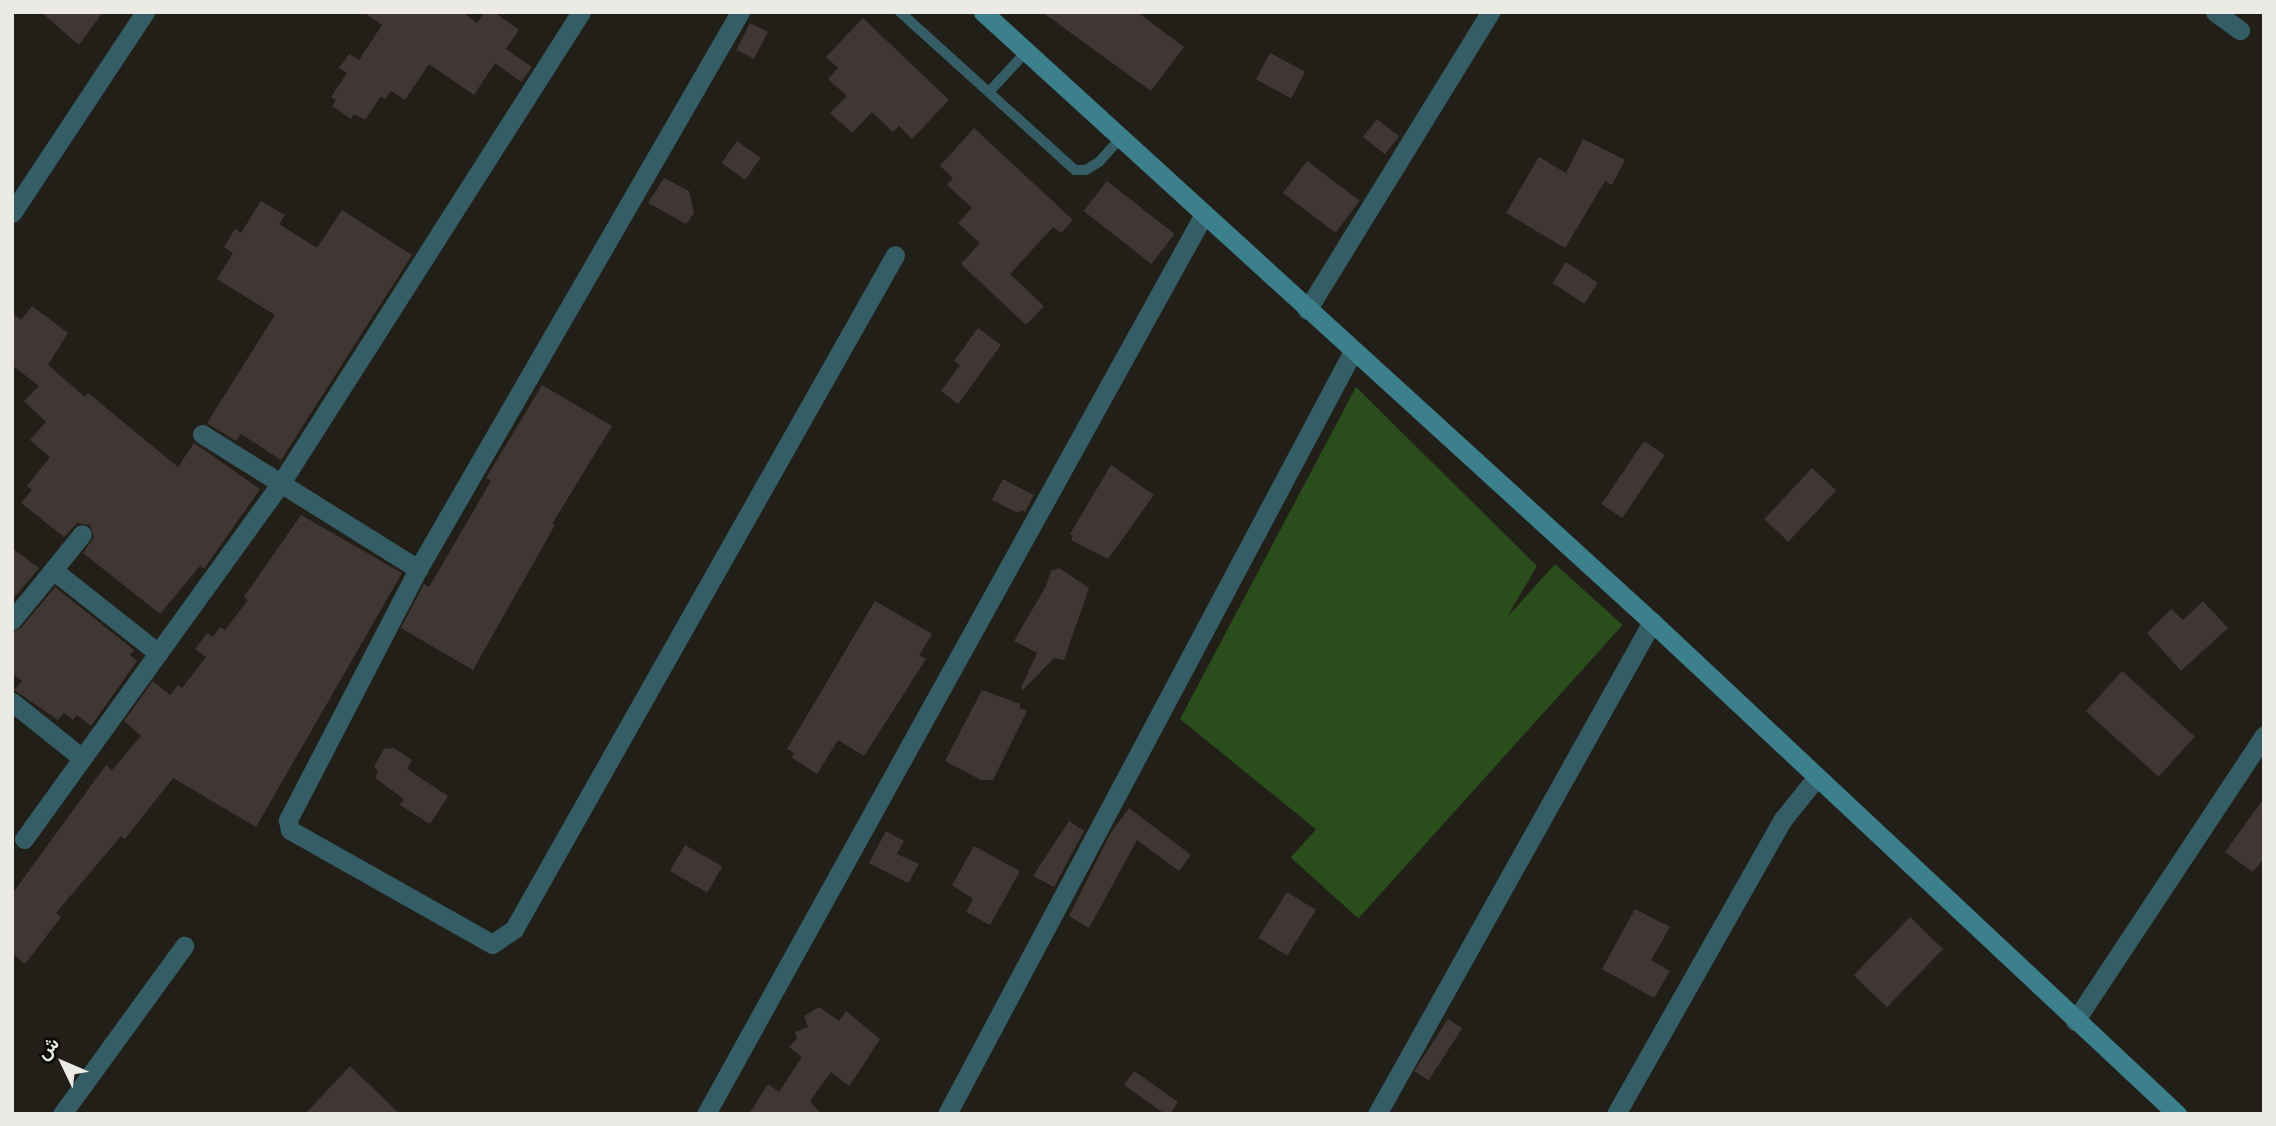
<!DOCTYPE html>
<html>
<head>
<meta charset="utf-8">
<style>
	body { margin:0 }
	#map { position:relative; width:2276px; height:1126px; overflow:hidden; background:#211f17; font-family:Bitter,Vazirmatn,serif }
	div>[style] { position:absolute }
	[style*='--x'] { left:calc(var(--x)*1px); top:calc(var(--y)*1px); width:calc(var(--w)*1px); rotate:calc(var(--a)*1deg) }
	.green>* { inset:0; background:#2a4d1c; transform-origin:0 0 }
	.building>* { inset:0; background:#403734; transform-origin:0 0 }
	.service>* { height:10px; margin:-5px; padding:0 5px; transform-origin:5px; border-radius:5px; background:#355d65 }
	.minor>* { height:19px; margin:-9.5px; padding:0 9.5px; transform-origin:9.5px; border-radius:9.5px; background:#355d65 }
	.secondary>* { height:19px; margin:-9.5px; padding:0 9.5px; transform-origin:9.5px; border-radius:9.5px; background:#3d808d }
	span { translate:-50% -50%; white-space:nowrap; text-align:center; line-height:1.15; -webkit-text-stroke:5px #0a0906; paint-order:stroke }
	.frame { position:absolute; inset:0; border:14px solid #ebeae5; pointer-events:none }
	.north { position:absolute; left:28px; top:1028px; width:70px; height:70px; -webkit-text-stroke:5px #0a0906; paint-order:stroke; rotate:314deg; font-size:19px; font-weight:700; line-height:28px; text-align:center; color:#ebeae5 }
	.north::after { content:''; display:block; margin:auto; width:24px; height:32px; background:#ebeae5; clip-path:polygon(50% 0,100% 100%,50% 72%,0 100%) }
</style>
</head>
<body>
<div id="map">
	<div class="green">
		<div style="clip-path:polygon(1356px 387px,1537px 566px,1361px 866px,1180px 719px)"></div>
		<div style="left:1555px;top:564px;width:91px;height:395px;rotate:42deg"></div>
	</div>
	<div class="building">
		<div style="clip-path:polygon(41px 12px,103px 12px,79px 45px)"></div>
		<div style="clip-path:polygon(363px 12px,463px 12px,477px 23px,485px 12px,494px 12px,519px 30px,506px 49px,532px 67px,521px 82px,495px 63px,474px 95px,429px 64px,405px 100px,391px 91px,385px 99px,381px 96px,365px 120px,354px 114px,351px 119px,332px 106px,336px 100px,331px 97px,347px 73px,339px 68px,349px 54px,359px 60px,382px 25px)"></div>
		<div style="clip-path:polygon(1042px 12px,1137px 12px,1184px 47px,1151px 91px)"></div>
		<div style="clip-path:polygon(863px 18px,949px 100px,912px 139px,899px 126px,893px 132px,872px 112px,852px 133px,830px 113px,847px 96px,828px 79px,838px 68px,826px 57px)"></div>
		<div style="left:750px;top:23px;width:20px;height:30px;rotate:27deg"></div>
		<div style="left:1270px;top:53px;width:40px;height:30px;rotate:28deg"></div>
		<div style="left:1377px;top:119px;width:28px;height:23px;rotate:38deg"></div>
		<div style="clip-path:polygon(974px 128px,1073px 220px,1061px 233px,1053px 227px,1010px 274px,1044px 306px,1026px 325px,961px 264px,980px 243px,958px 223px,972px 208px,947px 185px,953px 178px,940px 166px)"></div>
		<div style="clip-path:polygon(1583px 139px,1625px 160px,1612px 185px,1605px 181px,1565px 248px,1506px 213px,1539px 157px,1566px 173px)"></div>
		<div style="left:737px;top:141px;width:29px;height:27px;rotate:35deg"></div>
		<div style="left:1307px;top:161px;width:66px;height:40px;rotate:37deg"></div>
		<div style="clip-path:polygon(664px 178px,689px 191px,694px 213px,686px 224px,648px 203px)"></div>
		<div style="left:1107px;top:181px;width:86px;height:38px;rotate:38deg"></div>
		<div style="clip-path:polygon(261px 201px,285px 215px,279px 224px,317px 248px,342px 210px,412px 255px,281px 460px,241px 434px,236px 441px,207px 423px,275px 315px,217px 279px,233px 253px,224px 247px,235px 229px,241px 233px)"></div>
		<div style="left:1566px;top:262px;width:38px;height:25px;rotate:33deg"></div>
		<div style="clip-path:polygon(32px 306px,68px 333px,48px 365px,85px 397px,88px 393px,178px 467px,194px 443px,260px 489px,204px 569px,200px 566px,160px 614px,83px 553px,94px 537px,90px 525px,77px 523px,64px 537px,21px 503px,32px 490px,27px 486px,50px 457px,30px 440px,46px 422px,24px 401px,39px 386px,12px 365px,12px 313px,21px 320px)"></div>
		<div style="clip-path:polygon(978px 328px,1001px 345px,958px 404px,941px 391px,960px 365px,954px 361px)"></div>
		<div style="clip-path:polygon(542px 385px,612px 426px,552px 524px,555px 525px,473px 670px,401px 628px,424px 584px,429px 587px,491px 481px,486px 478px)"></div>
		<div style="left:1644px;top:441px;width:25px;height:76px;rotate:34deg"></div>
		<div style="clip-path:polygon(1111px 465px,1154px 495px,1108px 559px,1071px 540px,1073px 536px,1070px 534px)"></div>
		<div style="left:1812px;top:468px;width:33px;height:70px;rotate:43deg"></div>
		<div style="clip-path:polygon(1003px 479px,1034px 495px,1025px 512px,1021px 510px,1018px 513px,992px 500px)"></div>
		<div style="clip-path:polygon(301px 515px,402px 573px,256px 827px,173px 778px,125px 839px,121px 836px,56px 913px,61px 917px,25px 964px,12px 953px,12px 894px,106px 765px,112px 770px,141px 736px,124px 721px,153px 681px,170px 695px,178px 685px,182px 688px,206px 657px,195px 649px,207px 633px,213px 637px,220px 627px,225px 630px,248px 600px,244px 597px)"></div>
		<div style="clip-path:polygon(12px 548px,39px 568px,12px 600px)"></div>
		<div style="clip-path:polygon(1059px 568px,1089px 588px,1064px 660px,1054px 658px,1023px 690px,1021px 688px,1037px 653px,1014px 641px,1046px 586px,1051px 571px)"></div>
		<div style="clip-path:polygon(55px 587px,134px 650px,130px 655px,137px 661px,91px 726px,77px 715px,73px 720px,64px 713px,58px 720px,14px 690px,22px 681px,12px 673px,12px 632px,21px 628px)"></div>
		<div style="clip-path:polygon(875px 601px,932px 634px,919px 655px,926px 659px,864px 756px,838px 740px,817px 774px,792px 758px,794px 753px,787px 749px)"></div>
		<div style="clip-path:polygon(2203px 601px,2228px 628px,2181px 671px,2147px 633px,2171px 609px,2183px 620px)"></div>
		<div style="left:2122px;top:671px;width:98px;height:54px;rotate:42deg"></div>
		<div style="clip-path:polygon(982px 690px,1020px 704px,1020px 708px,1027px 711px,993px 780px,981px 780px,945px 761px)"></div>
		<div style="clip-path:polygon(394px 748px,412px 760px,407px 769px,448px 796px,430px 824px,400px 805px,404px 799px,375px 778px,378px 771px,374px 767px,384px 749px)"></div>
		<div style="clip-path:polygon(2264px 798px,2264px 858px,2253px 872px,2225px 852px)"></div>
		<div style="clip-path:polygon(1129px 808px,1191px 855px,1179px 871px,1137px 840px,1089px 928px,1069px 916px,1110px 834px)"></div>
		<div style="clip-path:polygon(1069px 821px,1084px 831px,1054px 887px,1033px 876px)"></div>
		<div style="clip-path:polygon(886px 831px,904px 841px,897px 854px,919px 864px,908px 883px,869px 863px)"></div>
		<div style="left:685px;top:845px;width:43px;height:30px;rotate:30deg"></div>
		<div style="clip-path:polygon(974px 846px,1020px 871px,990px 925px,966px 912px,973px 899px,952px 885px)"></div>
		<div style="left:1287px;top:892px;width:34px;height:54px;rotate:32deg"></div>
		<div style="clip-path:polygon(1635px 909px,1670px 927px,1651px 960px,1670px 971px,1654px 998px,1602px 969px)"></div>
		<div style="left:1910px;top:917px;width:46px;height:81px;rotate:44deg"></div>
		<div style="clip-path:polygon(819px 1007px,839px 1021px,846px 1011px,880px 1039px,860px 1070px,849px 1086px,831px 1072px,810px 1101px,821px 1114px,749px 1114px,768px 1084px,779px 1092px,802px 1057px,789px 1047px,797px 1038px,795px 1032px,808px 1027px,804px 1016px)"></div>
		<div style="left:1448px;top:1019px;width:17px;height:62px;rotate:33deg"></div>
		<div style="clip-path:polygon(350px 1066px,400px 1114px,305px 1114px)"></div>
		<div style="clip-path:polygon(1134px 1071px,1178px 1102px,1170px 1114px,1165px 1114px,1124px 1085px)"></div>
	</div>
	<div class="service">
		<div style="--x:900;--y:12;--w:236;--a:42.1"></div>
		<div style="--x:1075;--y:170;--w:11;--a:0"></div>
		<div style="--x:1086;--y:170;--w:15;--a:-32"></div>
		<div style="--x:1099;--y:162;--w:31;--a:-48"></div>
		<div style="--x:989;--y:92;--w:54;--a:-47.2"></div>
	</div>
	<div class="minor">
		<div style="--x:740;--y:12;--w:643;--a:120.03"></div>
		<div style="--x:418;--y:569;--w:283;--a:117.4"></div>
		<div style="--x:288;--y:820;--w:10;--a:79"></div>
		<div style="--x:290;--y:830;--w:232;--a:29.4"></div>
		<div style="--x:492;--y:944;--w:27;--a:-34"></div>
		<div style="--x:514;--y:929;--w:774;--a:-60.52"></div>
		<div style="--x:2215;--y:12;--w:31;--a:36"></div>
		<div style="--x:12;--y:213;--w:241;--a:-56.5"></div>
		<div style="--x:1307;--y:310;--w:350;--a:-58.4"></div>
		<div style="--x:202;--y:434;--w:255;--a:32"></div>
		<div style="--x:53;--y:570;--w:46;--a:-51.1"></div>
		<div style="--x:12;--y:620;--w:65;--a:-50.6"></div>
		<div style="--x:53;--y:570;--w:134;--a:38.3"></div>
		<div style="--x:12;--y:702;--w:90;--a:38.7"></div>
		<div style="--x:24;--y:839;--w:439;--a:-54.2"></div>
		<div style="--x:281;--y:483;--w:558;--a:-57.51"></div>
		<div style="--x:2075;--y:1021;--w:343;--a:-56.5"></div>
		<div style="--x:62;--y:1114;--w:208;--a:-54"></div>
		<div style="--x:706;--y:1114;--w:1026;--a:-61.04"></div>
		<div style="--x:947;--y:1114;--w:864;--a:-61.98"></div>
		<div style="--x:1377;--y:1114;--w:564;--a:-60.8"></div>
		<div style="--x:1616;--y:1114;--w:339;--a:-60.5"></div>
		<div style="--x:1783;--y:819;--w:53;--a:-51.2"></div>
	</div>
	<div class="secondary">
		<div style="--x:983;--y:12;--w:905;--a:42.36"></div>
		<div style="--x:1652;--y:622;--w:720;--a:43.14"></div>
	</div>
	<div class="frame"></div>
	<div class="north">ش</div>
</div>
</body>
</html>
